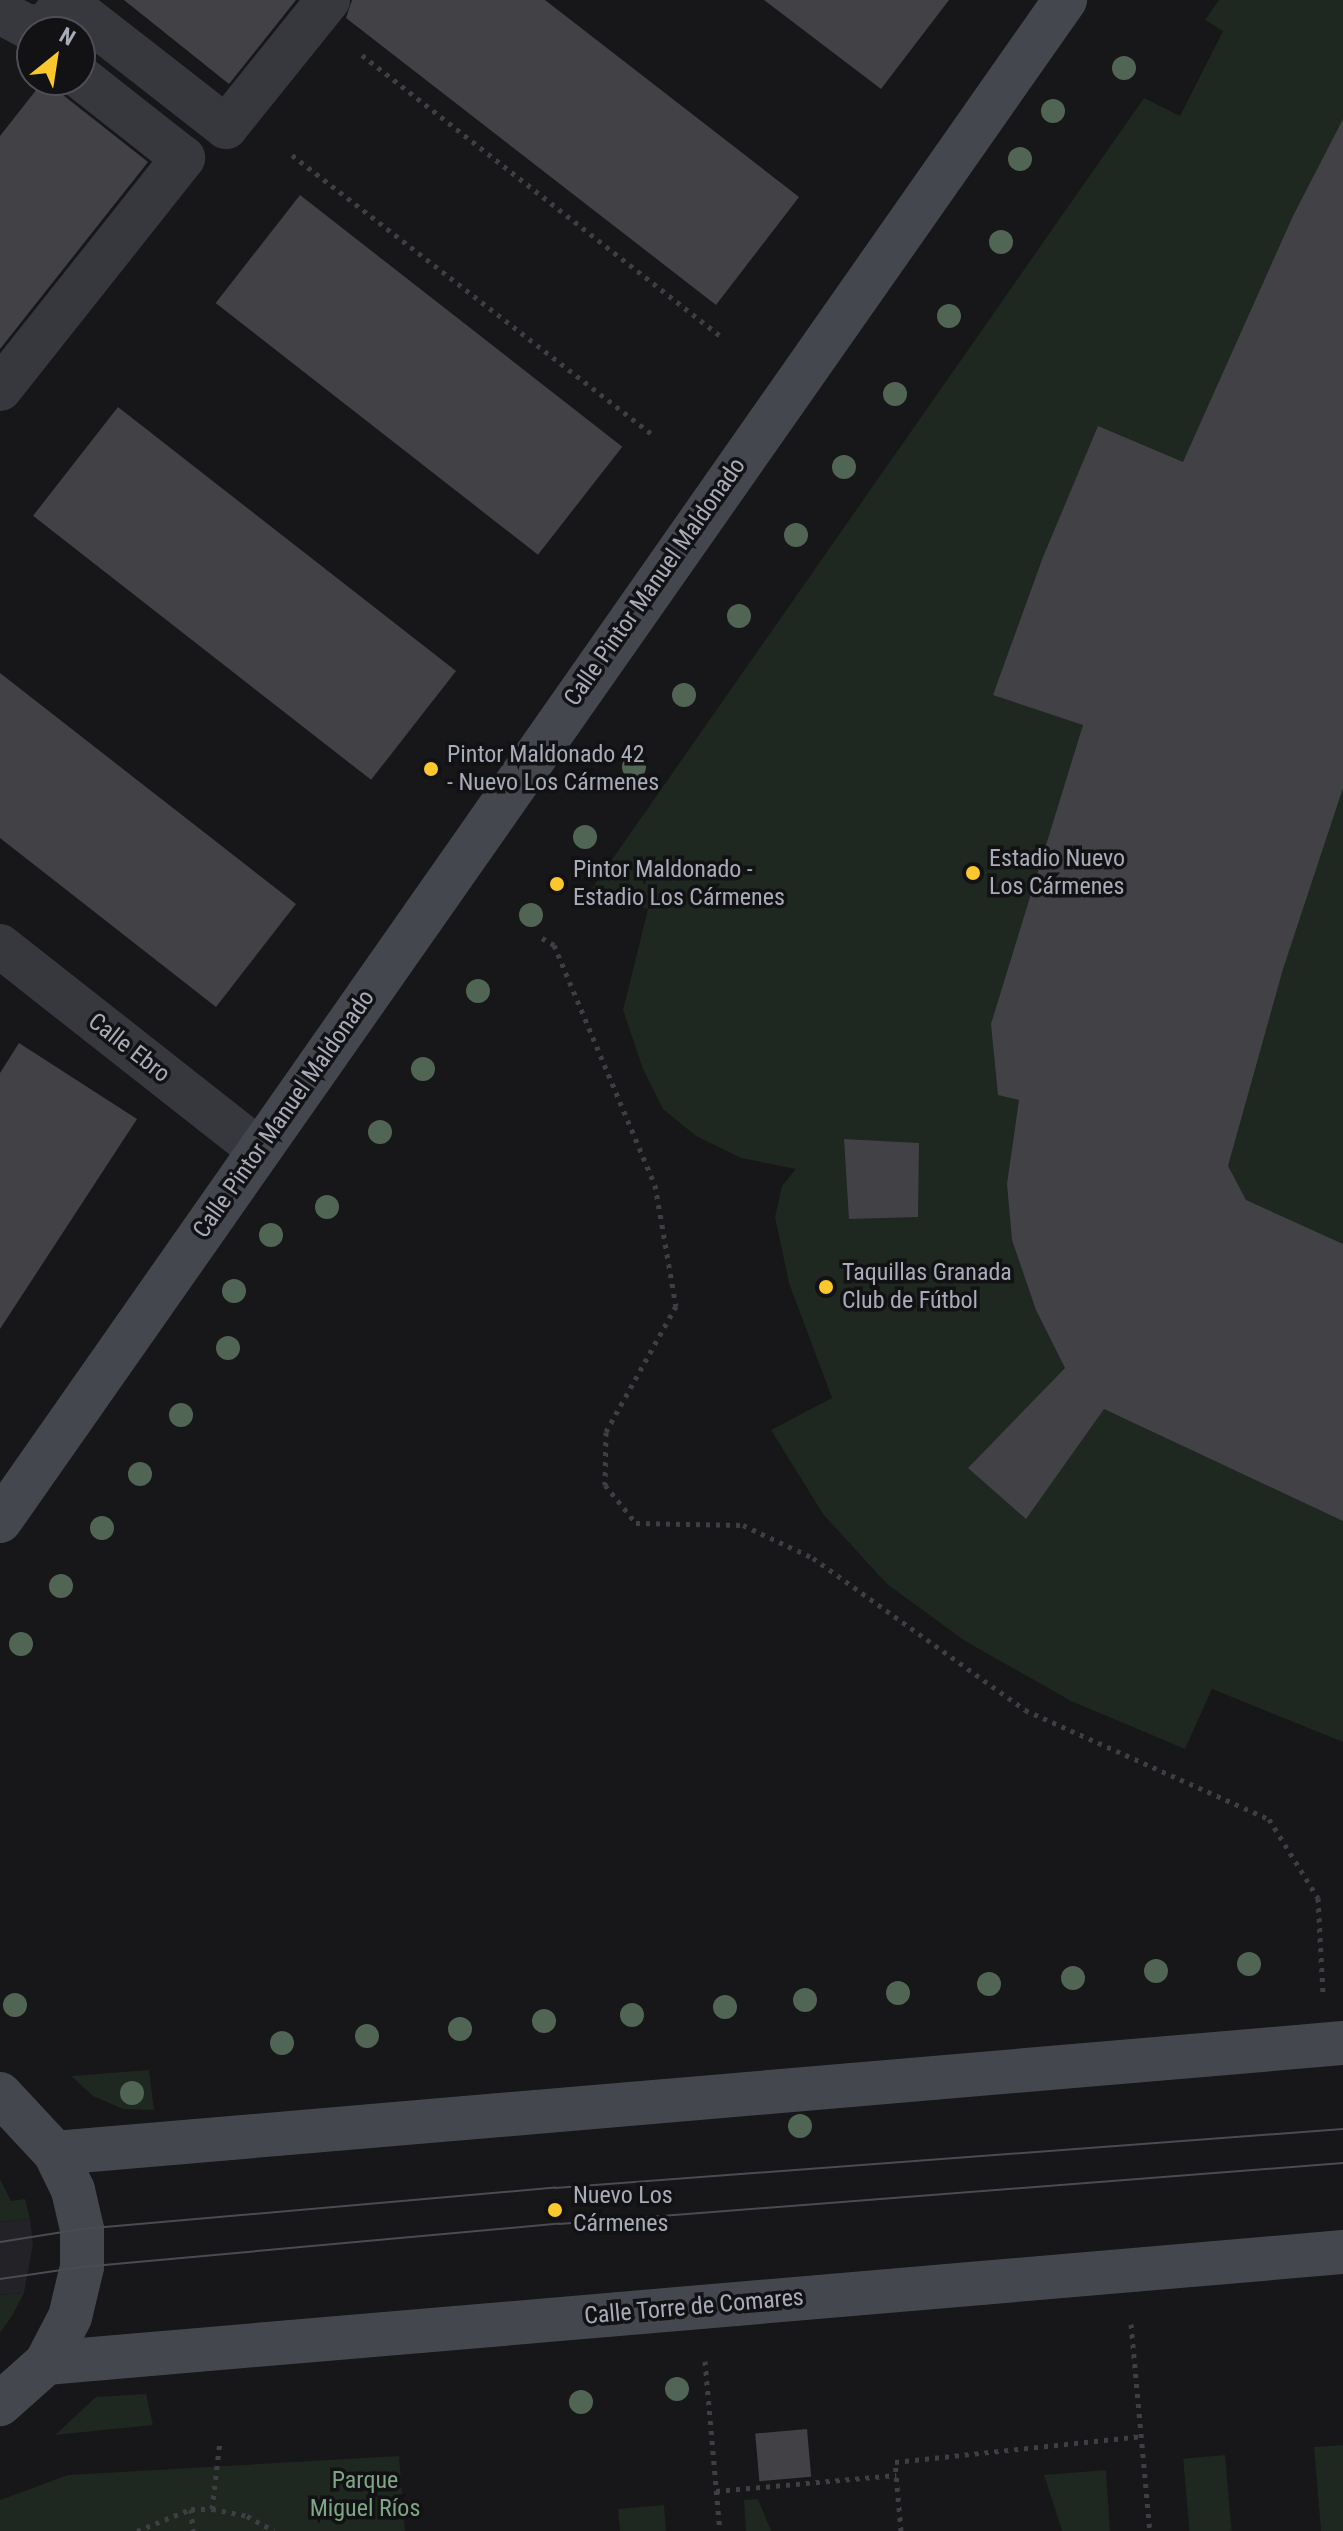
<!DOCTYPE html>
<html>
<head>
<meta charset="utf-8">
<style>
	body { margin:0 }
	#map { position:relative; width:1343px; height:2531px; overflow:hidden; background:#171619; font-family:"Roboto Condensed",sans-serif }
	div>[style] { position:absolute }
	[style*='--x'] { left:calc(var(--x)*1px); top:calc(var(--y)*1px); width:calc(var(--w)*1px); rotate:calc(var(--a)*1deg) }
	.built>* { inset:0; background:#232226 }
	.green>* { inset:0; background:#1e2720; transform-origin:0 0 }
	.building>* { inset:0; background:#414146; transform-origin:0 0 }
	.path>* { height:5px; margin-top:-2.5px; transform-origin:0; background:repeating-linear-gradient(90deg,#3d3f45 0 4px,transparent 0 10px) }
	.pedestrian>* { height:44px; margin:-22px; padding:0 22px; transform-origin:22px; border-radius:22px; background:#37383e }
	.minor>* { height:44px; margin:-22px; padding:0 22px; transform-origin:22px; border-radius:22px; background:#37383e }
	.tertiary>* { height:44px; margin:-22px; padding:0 22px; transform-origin:22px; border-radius:22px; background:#37383e }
	.secondary>* { height:44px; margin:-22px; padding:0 22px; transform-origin:22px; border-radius:22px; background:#45474e }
	.tram>* { height:2px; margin:-1px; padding:0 1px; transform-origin:1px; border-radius:1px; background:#4a4c53 }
	.trees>* { width:24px; height:24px; margin:-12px; border-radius:50%; background:#506554 }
	.dots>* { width:22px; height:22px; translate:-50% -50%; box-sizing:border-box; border:4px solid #121114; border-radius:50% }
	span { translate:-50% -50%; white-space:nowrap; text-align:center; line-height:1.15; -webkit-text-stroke:7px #121114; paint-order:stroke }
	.street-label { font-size:24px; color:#a8acb9 }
	.poi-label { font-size:24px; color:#a8acb9 }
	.left { translate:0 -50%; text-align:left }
	.park-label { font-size:24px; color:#7ea584 }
	.north { position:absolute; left:16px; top:16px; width:80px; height:80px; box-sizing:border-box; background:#121114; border:2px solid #4e4f56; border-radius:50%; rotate:30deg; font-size:22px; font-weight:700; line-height:32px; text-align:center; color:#a8acb9 }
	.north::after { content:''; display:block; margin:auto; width:28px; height:36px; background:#fac82d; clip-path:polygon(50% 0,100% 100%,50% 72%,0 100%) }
</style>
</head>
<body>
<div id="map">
	<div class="built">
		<div style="clip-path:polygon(30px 2219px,33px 2244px,24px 2293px,0 2295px,0 2222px)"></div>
	</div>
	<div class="green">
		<div style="clip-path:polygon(1219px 0,1343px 0,1343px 1742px,1212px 1689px,1185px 1749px,1071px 1701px,965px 1641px,887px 1584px,823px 1514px,771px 1430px,832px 1398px,789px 1283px,775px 1217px,782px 1186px,796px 1169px,741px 1158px,696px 1136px,663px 1109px,643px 1069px,623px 1010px,648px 909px,588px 894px,1144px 98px,1180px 116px,1223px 31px,1205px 20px)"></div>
		<div style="clip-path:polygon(149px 2070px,154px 2110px,123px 2109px,93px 2096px,71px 2076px)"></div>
		<div style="clip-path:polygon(0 2179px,11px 2201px,25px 2199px,30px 2219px,0 2222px)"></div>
		<div style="clip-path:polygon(24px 2293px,12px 2316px,0 2333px,0 2295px)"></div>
		<div style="clip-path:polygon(146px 2394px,153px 2425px,55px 2435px,96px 2397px)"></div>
		<div style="clip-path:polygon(1343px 2445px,1343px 2531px,1321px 2531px,1314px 2447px)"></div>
		<div style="left:1225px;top:2455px;width:76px;height:42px;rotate:85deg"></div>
		<div style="clip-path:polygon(399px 2456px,405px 2531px,0 2531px,0 2500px,68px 2475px)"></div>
		<div style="clip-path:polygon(1106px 2470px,1110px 2531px,1062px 2531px,1044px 2475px)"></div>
		<div style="clip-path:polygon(758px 2499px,771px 2531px,746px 2531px,744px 2500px)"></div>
		<div style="clip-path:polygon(664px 2505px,666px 2531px,620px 2531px,618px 2509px)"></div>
	</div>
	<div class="building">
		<div style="clip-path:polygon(124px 0,296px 0,229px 84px)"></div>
		<div style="clip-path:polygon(352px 0,545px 0,799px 197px,716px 305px,346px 18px)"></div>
		<div style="clip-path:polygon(764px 0,949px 0,881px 89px)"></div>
		<div style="clip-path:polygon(44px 80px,148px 162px,0 349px,0 136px)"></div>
		<div style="clip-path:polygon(1343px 119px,1343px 788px,1283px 969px,1228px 1166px,1246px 1200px,1343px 1244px,1343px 1521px,1104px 1409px,1026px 1519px,968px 1468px,1065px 1368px,1036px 1310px,1012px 1240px,1007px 1184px,1019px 1100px,998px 1095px,991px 1024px,1083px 725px,993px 695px,1043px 557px,1098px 426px,1183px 462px,1293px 216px)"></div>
		<div style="left:300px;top:195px;width:409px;height:137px;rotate:38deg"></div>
		<div style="left:118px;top:407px;width:429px;height:138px;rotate:38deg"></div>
		<div style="clip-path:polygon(0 673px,296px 904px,216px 1007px,0 838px)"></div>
		<div style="clip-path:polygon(19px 1043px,137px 1119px,0 1329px,0 1073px)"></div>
		<div style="clip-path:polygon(844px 1139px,919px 1143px,918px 1217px,849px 1219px)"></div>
		<div style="left:807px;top:2429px;width:48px;height:52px;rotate:85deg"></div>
	</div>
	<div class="path">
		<div style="--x:362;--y:55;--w:455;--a:38.1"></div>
		<div style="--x:292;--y:155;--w:454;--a:37.8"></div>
		<div style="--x:542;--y:938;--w:14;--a:30"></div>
		<div style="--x:554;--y:945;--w:260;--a:67.2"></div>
		<div style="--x:655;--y:1185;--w:123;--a:80.2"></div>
		<div style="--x:676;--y:1306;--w:144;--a:119.1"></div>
		<div style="--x:606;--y:1432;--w:53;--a:91.1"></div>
		<div style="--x:605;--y:1485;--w:49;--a:50.8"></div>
		<div style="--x:636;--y:1523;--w:107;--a:1.1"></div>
		<div style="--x:743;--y:1525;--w:77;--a:25.2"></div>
		<div style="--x:813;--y:1558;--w:261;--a:35.6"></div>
		<div style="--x:1025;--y:1710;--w:267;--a:24.1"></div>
		<div style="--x:1269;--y:1819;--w:93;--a:58.2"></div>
		<div style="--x:1318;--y:1898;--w:94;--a:87"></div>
		<div style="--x:1131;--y:2324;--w:208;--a:84.8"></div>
		<div style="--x:705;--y:2361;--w:171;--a:85"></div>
		<div style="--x:716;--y:2491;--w:181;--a:-5.1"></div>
		<div style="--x:191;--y:2509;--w:22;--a:85"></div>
		<div style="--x:212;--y:2509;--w:68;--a:-83.3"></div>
		<div style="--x:137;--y:2531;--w:58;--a:-22.2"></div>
		<div style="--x:191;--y:2509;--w:21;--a:0"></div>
		<div style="--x:212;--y:2509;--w:36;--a:11"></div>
		<div style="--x:247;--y:2516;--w:31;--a:29"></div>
		<div style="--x:901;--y:2531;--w:69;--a:-95"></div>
		<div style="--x:895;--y:2462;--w:247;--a:-6"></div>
	</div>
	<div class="pedestrian">
		<div style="--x:81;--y:14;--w:184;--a:37.9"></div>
		<div style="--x:226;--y:127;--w:163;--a:-51.2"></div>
		<div style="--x:0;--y:389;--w:295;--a:-51.6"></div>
		<div style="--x:183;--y:158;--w:131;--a:-141.8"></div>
	</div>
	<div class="minor">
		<div style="--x:0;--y:12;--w:32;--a:28"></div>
		<div style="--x:28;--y:27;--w:19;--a:-6"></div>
		<div style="--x:47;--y:25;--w:31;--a:-53"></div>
	</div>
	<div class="tertiary">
		<div style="--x:0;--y:946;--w:330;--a:38.2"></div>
	</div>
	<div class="secondary">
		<div style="--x:0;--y:1521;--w:1857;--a:-55"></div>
		<div style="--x:0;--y:2094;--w:81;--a:47"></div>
		<div style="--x:55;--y:2153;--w:41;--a:64.1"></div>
		<div style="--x:73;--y:2190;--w:40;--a:77"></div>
		<div style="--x:82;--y:2229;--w:38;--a:90"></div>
		<div style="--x:82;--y:2267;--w:51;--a:103.5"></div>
		<div style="--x:70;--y:2317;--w:52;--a:117.6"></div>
		<div style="--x:46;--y:2363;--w:62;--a:138.3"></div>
		<div style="--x:55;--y:2153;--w:1293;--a:-4.88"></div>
		<div style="--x:46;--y:2363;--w:1302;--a:-4.89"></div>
	</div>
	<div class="tram">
		<div style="--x:0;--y:2242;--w:83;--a:-9"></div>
		<div style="--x:82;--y:2229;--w:475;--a:-5"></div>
		<div style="--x:555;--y:2188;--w:790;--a:-4.28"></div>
		<div style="--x:0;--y:2279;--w:83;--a:-8.3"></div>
		<div style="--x:82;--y:2267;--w:479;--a:-5.2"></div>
		<div style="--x:559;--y:2224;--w:786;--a:-4.45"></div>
	</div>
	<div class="trees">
		<div style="left:1124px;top:68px"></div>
		<div style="left:1053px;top:111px"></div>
		<div style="left:1020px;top:159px"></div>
		<div style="left:1001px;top:242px"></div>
		<div style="left:949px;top:316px"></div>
		<div style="left:895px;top:394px"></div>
		<div style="left:844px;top:467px"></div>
		<div style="left:796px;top:535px"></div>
		<div style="left:739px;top:616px"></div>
		<div style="left:684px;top:695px"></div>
		<div style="left:634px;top:767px"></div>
		<div style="left:585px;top:837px"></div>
		<div style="left:531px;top:915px"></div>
		<div style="left:478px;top:991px"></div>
		<div style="left:423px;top:1069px"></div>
		<div style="left:380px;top:1132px"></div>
		<div style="left:327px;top:1207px"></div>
		<div style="left:271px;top:1235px"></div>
		<div style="left:234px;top:1291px"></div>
		<div style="left:228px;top:1348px"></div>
		<div style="left:181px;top:1415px"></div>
		<div style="left:140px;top:1474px"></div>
		<div style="left:102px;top:1528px"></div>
		<div style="left:61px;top:1586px"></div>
		<div style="left:21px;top:1644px"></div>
		<div style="left:1249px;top:1964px"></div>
		<div style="left:1156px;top:1971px"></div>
		<div style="left:1073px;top:1978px"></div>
		<div style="left:989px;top:1984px"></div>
		<div style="left:898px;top:1993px"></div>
		<div style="left:805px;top:2000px"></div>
		<div style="left:15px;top:2005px"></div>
		<div style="left:725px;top:2007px"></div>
		<div style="left:632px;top:2015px"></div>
		<div style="left:544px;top:2021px"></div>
		<div style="left:460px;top:2029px"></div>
		<div style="left:367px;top:2036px"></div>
		<div style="left:282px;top:2043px"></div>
		<div style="left:132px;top:2093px"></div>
		<div style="left:800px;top:2126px"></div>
		<div style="left:677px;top:2389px"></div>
		<div style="left:581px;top:2402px"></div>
	</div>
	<div class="dots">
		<div style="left:431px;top:769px;background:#fac82d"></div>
		<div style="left:973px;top:873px;background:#fac82d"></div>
		<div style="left:557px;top:884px;background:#fac82d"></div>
		<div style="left:826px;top:1287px;background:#fac82d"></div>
		<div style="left:555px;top:2210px;background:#fac82d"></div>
	</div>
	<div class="street-label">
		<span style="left:655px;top:582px;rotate:-55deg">Calle Pintor Manuel Maldonado</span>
		<span style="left:129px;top:1048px;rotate:38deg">Calle Ebro</span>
		<span style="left:284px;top:1114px;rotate:-55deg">Calle Pintor Manuel Maldonado</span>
		<span style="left:694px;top:2307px;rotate:-5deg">Calle Torre de Comares</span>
	</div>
	<div class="poi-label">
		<span class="left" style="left:447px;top:769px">Pintor Maldonado 42<br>- Nuevo Los Cármenes</span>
		<span class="left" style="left:989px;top:873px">Estadio Nuevo<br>Los Cármenes</span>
		<span class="left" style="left:573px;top:884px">Pintor Maldonado -<br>Estadio Los Cármenes</span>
		<span class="left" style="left:842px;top:1287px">Taquillas Granada<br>Club de Fútbol</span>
		<span class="left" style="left:573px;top:2210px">Nuevo Los<br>Cármenes</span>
	</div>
	<div class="park-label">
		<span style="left:365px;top:2495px">Parque<br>Miguel Ríos</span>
	</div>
	<div class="north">N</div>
</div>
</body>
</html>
